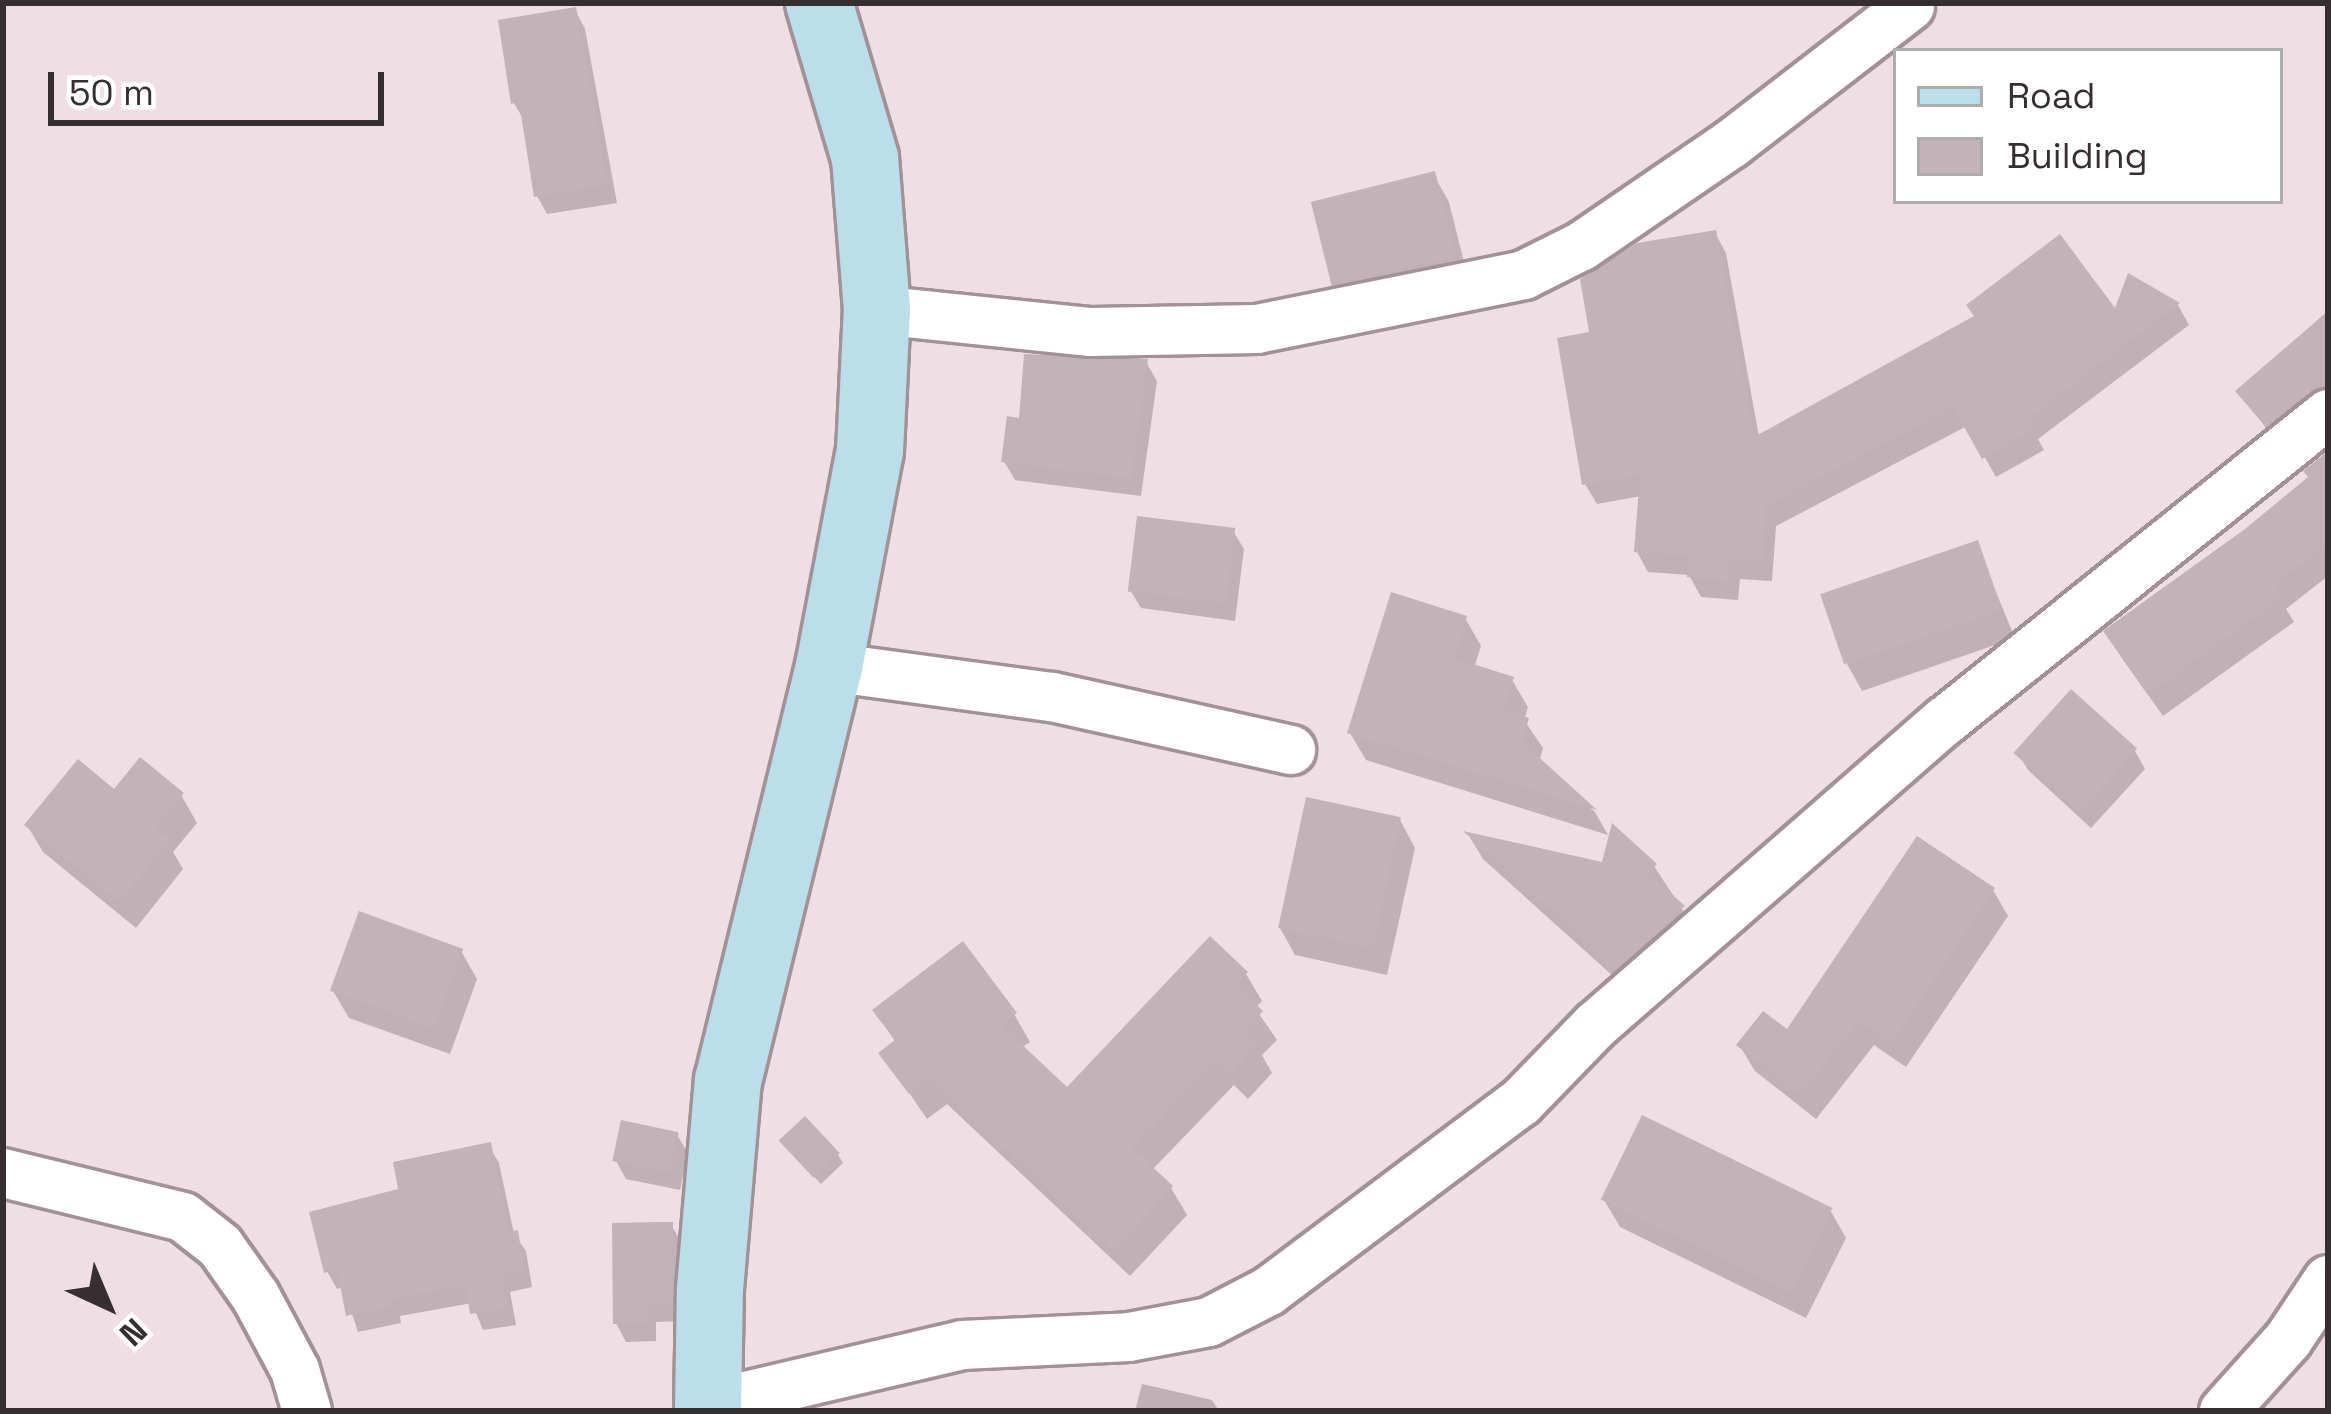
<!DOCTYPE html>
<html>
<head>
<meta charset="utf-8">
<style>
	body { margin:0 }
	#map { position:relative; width:2331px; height:1414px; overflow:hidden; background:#efdee3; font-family:"Space Grotesk",sans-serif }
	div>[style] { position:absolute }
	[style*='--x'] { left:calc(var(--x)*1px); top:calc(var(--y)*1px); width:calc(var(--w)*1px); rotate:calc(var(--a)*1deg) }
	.shadow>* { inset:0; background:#0003 }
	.building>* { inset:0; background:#c3b3b8; transform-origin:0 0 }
	.roads { filter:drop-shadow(3px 0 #a29297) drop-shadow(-3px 0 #a29297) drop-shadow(0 3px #a29297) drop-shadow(0 -3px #a29297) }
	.minor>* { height:48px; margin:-24px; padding:0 24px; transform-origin:24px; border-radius:24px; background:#fff }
	.secondary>* { height:66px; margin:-33px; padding:0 33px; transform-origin:33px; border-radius:33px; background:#bbdfea }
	span { translate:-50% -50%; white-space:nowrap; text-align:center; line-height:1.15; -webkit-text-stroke:9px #fff; paint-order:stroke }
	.frame { position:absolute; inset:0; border:6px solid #362f31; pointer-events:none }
	.legend { position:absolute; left:1893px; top:48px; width:390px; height:156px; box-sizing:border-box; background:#fff; border:3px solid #afacad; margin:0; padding:15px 21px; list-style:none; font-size:36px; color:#362f31 }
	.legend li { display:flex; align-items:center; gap:24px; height:60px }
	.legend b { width:60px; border:3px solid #afacad }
	.north { position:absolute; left:48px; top:1246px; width:120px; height:120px; -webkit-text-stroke:9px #fff; paint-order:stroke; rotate:136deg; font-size:33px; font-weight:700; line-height:48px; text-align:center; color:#362f31 }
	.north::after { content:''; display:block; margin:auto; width:42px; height:54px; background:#362f31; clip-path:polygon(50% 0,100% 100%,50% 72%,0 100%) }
	.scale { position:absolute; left:48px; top:72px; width:336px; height:54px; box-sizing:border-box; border:6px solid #362f31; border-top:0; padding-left:15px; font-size:36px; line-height:42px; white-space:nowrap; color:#362f31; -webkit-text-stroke:9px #fff; paint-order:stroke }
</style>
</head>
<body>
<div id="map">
	<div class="shadow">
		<div style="clip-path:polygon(575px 10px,585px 29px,617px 203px,547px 214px,537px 196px,525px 122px,514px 103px)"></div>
		<div style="clip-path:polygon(1433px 174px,1449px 202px,1469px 282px,1349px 311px,1334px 284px)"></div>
		<div style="clip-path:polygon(1715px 233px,1726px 253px,1759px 437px,2116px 314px,2130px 277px,2178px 305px,2189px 325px,2038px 439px,2044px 450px,1996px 477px,1967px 426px,1776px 526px,1772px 581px,1740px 579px,1738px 600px,1701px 597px,1689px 575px,1648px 572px,1637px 552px,1641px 496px,1597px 504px,1585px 484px,1593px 335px)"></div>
		<div style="clip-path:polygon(2328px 311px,2328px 413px,2281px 448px,2239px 392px)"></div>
		<div style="clip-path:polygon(1146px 362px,1157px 381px,1141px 496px,1015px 480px,1004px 461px,1021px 421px)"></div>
		<div style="clip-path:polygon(2328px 454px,2328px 576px,2286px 609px,2294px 622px,2163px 716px,2120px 655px,2247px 531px,2311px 479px)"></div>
		<div style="clip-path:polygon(1233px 531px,1244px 549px,1235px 621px,1141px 608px,1130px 590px)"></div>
		<div style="clip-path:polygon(1976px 544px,2015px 638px,1862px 691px,1847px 664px)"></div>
		<div style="clip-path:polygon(1465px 618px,1481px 646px,1474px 668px,1512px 680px,1528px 707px,1524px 720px,1543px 748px,1539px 762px,1595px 812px,1608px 835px,1366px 760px,1350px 733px)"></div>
		<div style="clip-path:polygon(2135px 751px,2145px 769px,2091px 828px,2028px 770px,2017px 752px)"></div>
		<div style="clip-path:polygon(115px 793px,181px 795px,197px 823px,173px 852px,183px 869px,136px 928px,43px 852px,27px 825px)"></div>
		<div style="clip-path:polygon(1400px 820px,1415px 848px,1387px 975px,1295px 955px,1280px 928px)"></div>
		<div style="clip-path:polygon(1469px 836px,1604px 865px,1654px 866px,1699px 935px,1634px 995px,1483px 859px)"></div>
		<div style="clip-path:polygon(1993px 890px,2008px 916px,1906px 1067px,1874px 1045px,1816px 1119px,1755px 1071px,1740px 1046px,1788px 1034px)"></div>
		<div style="clip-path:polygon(461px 951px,477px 979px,450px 1054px,349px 1018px,333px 991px)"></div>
		<div style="clip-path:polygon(1246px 974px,1262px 1001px,1255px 1008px,1277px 1040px,1262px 1055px,1272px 1073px,1248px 1099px,1234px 1085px,1152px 1170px,1171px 1188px,1187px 1215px,1130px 1276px,947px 1104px,927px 1119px,882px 1053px,896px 1043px,876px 1011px,1014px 1014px,1030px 1042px,1021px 1048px,1067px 1091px)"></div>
		<div style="clip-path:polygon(677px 1135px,688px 1153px,680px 1190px,626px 1179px,616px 1161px)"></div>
		<div style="clip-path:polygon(489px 1146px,499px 1163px,514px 1234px,526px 1251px,532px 1287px,510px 1292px,516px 1325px,483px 1330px,472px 1303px,400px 1316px,401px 1323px,358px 1332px,343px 1287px,337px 1289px,327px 1271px,402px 1191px)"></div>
		<div style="clip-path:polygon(788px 1150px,838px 1155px,843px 1163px,821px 1184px)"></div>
		<div style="clip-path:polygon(1604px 1200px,1830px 1210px,1846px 1238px,1806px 1318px,1620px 1227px)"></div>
		<div style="clip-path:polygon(671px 1225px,682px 1243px,681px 1321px,656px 1322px,656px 1341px,626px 1342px,616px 1323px)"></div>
		<div style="clip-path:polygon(1142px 1384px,1212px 1400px,1219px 1411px,1135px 1411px)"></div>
	</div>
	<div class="building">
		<div style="clip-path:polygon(576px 7px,608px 185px,534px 197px,519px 102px,511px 104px,498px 20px)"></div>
		<div style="left:1435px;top:171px;width:87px;height:128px;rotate:76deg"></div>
		<div style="clip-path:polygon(1716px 230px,1754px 437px,1974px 316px,1966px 305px,2060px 234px,2115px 308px,2128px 273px,2180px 303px,2029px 418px,2035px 429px,1982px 459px,1953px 407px,1766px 506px,1762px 562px,1730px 560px,1728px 581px,1687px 577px,1688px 556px,1634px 552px,1640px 475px,1582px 485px,1557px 338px,1589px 332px,1580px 279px,1637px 243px)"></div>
		<div style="clip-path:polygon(2328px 311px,2328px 386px,2310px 392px,2266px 427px,2235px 391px)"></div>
		<div style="clip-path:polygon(1024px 354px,1148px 359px,1132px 479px,1001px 462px,1007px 416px,1019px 418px)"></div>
		<div style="clip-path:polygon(2328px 451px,2328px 543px,2274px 585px,2283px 597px,2148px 695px,2103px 631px,2245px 529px,2308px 477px,2303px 471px)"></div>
		<div style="left:1137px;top:516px;width:99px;height:76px;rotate:7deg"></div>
		<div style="left:1978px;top:540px;width:74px;height:167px;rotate:71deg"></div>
		<div style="clip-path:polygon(1391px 592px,1467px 616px,1454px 658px,1514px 677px,1503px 710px,1529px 718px,1522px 742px,1597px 810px,1347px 733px)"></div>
		<div style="left:2071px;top:689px;width:89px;height:86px;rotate:42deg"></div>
		<div style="clip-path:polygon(140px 757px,184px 793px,155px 828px,170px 840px,119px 902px,24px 825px,78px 759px,114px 789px)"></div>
		<div style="left:1306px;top:797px;width:97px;height:134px;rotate:12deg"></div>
		<div style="clip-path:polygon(1612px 823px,1657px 864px,1648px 873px,1685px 906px,1616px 969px,1463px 831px,1602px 862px)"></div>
		<div style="clip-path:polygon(1917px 836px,1995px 888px,1891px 1043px,1858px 1021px,1800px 1095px,1736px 1045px,1763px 1011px,1787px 1029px)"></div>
		<div style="left:359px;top:911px;width:111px;height:85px;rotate:20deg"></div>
		<div style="clip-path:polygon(1210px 936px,1248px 972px,1236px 985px,1263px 1011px,1245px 1030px,1259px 1044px,1231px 1073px,1217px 1060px,1132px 1148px,1173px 1186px,1113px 1250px,929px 1079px,909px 1094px,878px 1053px,895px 1040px,872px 1010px,963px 941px,1017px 1013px,1001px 1025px,1067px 1087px)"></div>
		<div style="left:1642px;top:1115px;width:212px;height:94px;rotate:26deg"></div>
		<div style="left:805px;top:1116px;width:51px;height:36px;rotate:47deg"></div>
		<div style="left:621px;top:1120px;width:59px;height:42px;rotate:12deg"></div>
		<div style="clip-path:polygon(491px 1142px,509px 1232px,518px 1230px,524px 1270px,502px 1275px,508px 1308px,470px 1314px,466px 1286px,392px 1299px,393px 1306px,346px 1316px,337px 1269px,324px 1273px,309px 1212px,398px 1189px,393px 1162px)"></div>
		<div style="clip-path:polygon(660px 1222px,673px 1222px,672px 1304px,647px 1304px,647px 1324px,613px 1324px,612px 1223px)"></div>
	</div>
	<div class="roads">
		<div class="minor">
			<div style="--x:877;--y:310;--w:215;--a:5.9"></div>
			<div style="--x:1091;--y:332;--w:166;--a:-1"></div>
			<div style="--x:1257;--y:329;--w:272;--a:-11.4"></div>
			<div style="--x:1524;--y:275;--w:65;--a:-26.6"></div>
			<div style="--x:1582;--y:246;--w:181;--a:-34.4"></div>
			<div style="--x:1731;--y:144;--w:226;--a:-37.6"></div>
			<div style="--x:829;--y:667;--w:225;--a:7.7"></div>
			<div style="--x:1052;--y:697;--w:245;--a:12.5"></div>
			<div style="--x:3;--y:1173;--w:185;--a:13.7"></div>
			<div style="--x:183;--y:1217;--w:47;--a:38.1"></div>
			<div style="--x:220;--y:1246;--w:62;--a:54.8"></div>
			<div style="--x:256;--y:1297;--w:83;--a:61.9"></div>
			<div style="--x:295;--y:1370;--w:43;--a:73.7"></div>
			<div style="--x:707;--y:1405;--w:262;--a:-13.2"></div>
			<div style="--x:962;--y:1345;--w:167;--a:-2.7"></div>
			<div style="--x:1129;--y:1337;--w:81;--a:-10.6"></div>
			<div style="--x:1209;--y:1322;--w:68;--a:-27.3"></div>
			<div style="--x:1269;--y:1291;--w:315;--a:-36.9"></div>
			<div style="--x:1521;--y:1102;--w:107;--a:-45.8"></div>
			<div style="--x:1596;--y:1025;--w:463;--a:-41.1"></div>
			<div style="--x:1945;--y:721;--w:491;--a:-38.7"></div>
			<div style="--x:2224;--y:1411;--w:96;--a:-48"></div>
			<div style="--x:2288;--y:1340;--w:72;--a:-56.3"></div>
		</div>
		<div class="secondary">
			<div style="--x:708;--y:1411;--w:122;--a:-89.1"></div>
			<div style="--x:710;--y:1289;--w:209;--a:-85.1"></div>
			<div style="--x:728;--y:1081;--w:426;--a:-76.3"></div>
			<div style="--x:829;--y:667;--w:220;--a:-79.3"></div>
			<div style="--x:870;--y:451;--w:141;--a:-87.2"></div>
			<div style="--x:877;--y:310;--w:152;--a:-94.5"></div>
			<div style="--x:865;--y:158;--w:162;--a:-106.5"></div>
		</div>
	</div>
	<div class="frame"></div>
	<ul class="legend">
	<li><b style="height:15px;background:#bbdfea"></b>Road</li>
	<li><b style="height:33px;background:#c3b3b8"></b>Building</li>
	</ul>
	<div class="north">N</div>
	<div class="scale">50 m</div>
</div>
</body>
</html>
